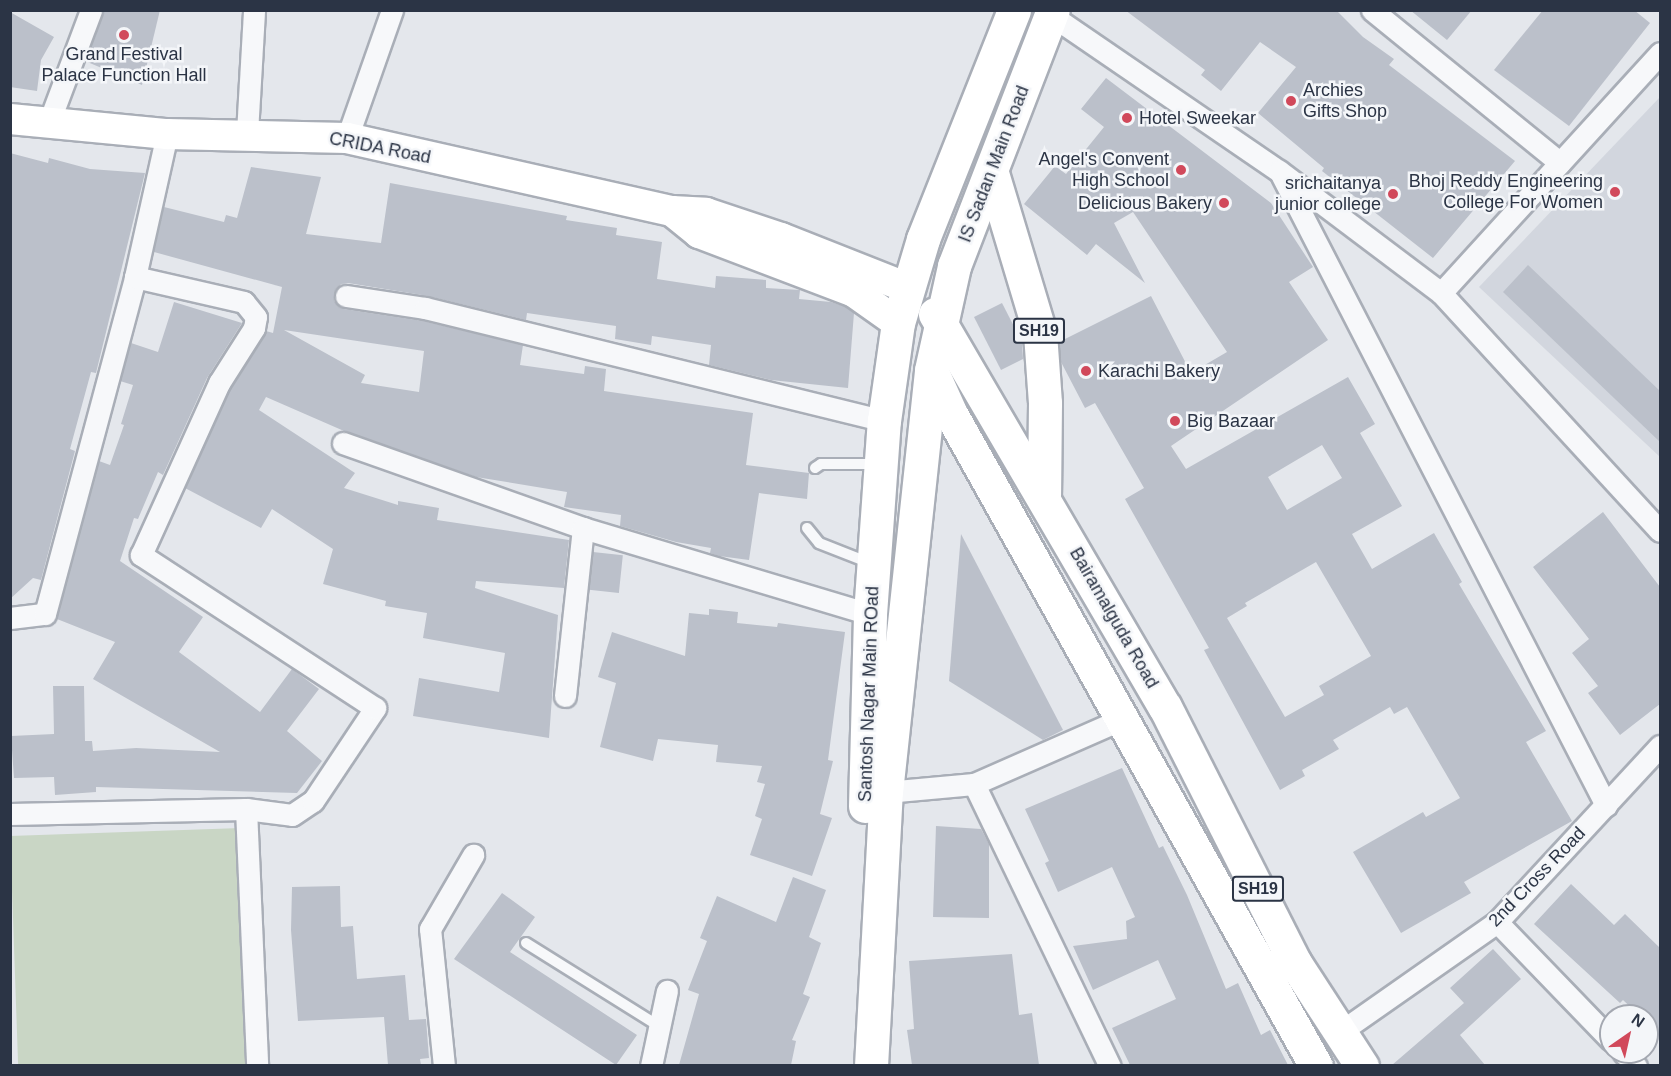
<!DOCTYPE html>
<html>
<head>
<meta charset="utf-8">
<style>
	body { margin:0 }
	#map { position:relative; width:1671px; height:1076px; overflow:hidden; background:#e4e7ec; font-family:Helvetica,sans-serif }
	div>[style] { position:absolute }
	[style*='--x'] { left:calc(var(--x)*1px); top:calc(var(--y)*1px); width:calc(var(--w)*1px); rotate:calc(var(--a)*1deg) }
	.built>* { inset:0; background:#d2d6de }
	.green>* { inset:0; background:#c9d6c5; transform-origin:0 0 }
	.building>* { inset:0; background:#bbc0ca; transform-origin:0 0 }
	.roads { filter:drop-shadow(2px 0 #a9aeb7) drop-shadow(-2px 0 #a9aeb7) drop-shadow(0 2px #a9aeb7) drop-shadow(0 -2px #a9aeb7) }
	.service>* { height:10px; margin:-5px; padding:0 5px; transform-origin:5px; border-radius:5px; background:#f7f8fa }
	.minor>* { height:21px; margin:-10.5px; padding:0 10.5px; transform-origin:10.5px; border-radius:10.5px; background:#f7f8fa }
	.secondary>* { height:30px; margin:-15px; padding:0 15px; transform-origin:15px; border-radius:15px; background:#fff }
	.primary>* { height:33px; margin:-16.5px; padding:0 16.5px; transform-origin:16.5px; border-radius:16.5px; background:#fff }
	.dots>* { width:16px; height:16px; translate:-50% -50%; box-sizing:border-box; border:3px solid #f4f6f9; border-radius:50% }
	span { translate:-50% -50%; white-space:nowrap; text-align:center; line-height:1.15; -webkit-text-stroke:5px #f4f6f9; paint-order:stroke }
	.shield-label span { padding:2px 4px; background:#f4f6f9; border:2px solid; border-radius:4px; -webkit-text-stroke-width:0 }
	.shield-label { font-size:16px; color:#2b3445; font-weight:700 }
	.poi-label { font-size:18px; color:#2b3445 }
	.left { translate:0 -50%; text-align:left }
	.right { translate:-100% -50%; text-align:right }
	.street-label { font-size:18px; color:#2b3445 }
	.frame { position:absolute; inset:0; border:12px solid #2b3445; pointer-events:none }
	.north { position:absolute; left:1599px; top:1004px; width:60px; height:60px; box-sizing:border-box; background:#f4f6f9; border:2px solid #a4a8b1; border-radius:50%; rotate:34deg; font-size:16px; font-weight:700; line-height:24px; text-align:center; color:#2b3445 }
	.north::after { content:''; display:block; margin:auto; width:21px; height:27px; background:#d1495b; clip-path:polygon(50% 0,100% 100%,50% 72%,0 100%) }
</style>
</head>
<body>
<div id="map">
	<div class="built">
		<div style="clip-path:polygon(1660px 97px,1660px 457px,1479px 287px)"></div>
	</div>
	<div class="green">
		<div style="left:241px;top:828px;width:237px;height:231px;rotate:88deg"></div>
	</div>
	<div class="building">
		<div style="clip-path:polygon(105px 10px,160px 10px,142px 85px,85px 61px)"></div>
		<div style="clip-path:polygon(1125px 10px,1336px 10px,1363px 37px,1394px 59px,1389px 65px,1515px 161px,1433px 258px,1322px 171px,1324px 168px,1258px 113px,1296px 67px,1260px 42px,1221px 91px,1201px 75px,1205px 70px)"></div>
		<div style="clip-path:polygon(1410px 10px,1472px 10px,1447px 40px)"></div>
		<div style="clip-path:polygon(1543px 10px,1634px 10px,1650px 23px,1569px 126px,1494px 70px)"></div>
		<div style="clip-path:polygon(10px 12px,54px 37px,41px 60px,37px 91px,10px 87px)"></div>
		<div style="clip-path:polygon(evenodd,1106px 78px,1271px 203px,1313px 267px,1289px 282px,1328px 340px,1171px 446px,1186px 469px,1348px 377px,1375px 424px,1360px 433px,1402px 506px,1352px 534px,1372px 569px,1434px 533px,1462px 582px,1459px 584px,1546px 731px,1526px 742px,1572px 821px,1464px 882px,1471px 893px,1401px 933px,1353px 852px,1423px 812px,1426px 817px,1460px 798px,1407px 707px,1394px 714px,1390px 707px,1333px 740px,1339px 749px,1302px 770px,1305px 776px,1280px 790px,1204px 650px,1209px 648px,1125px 499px,1144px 488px,1095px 403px,1085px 408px,1061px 362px,1059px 342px,1151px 296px,1191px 373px,1227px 352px,1133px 212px,1114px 223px,1145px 283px,1096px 244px,1087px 255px,1024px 204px,1055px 166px,1066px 174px,1104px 127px,1081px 109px,1106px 78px,1322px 445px,1342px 478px,1287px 510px,1268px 477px,1322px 445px,1106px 78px,1316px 562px,1371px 656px,1319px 686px,1324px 695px,1285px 717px,1227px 618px,1247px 606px,1245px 603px,1316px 562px)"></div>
		<div style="clip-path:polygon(10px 153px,48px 163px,49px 158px,90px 169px,145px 173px,96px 373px,91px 372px,70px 449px,75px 451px,41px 580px,33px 578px,10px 599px)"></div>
		<div style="clip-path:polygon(evenodd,251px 167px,321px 177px,306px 234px,381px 243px,390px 183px,567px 216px,566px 220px,617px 228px,616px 235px,662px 242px,657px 279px,715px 288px,716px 276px,766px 280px,766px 288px,800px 290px,799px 299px,831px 302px,846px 307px,854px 313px,848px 388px,771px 380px,709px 365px,711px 345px,652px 336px,651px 345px,615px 339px,616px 326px,527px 313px,526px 320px,428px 296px,348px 283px,341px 284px,334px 294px,334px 301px,344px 309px,423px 321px,523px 345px,520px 365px,584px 374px,585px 366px,606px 369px,604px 391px,753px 413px,746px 465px,809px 473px,807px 499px,759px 493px,749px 560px,719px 556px,710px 553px,711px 548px,676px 542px,620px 526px,621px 515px,564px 507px,567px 492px,476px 477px,344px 431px,266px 397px,259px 410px,355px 473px,344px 488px,398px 505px,398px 501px,439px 508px,437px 520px,569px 540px,564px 588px,476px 581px,475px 588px,558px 615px,549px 738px,413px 716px,419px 678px,499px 692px,505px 653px,423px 638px,427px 613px,385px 606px,386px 601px,323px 584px,333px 549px,272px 509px,261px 528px,185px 488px,230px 389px,266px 331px,273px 333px,282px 287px,154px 252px,164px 207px,224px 222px,226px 215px,237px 218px,251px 167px,284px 330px,424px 351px,419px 392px,361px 383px,365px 375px,284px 330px)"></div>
		<div style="clip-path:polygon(1528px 265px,1660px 391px,1660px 442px,1503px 292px)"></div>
		<div style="clip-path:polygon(174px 302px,242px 323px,207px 378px,163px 475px,158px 472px,138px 519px,134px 518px,120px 561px,203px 617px,179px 652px,260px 712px,292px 669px,319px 689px,287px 731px,322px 761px,297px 793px,96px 787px,96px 792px,55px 795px,54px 777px,14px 778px,11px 736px,54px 734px,53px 686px,84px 686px,85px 741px,92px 741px,93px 751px,136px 748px,220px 752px,93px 679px,115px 642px,57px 619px,99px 461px,110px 465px,124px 425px,121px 424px,133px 385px,120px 381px,131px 343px,158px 352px)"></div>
		<div style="clip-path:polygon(1002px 303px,1022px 342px,1023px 359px,1001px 370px,974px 317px)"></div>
		<div style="clip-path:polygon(1603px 512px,1660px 587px,1660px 704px,1620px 735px,1588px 693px,1598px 686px,1572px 653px,1589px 639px,1533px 567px)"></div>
		<div style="clip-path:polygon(961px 534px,1063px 730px,1043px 740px,949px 681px)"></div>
		<div style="left:593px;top:552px;width:30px;height:38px;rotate:6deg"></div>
		<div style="clip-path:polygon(709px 609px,738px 612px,737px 623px,777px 627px,778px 623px,845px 632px,828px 760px,833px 761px,820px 814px,832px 818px,812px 876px,750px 855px,762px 819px,755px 816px,765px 784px,757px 782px,762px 766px,716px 762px,718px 745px,658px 739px,653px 761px,600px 747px,616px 683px,598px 677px,612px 632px,685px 656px,689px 613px,709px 615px)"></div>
		<div style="clip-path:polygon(1122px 768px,1159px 848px,1163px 846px,1187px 895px,1226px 989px,1238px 983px,1261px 1035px,1270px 1030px,1288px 1065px,1130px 1065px,1112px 1028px,1176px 999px,1158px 960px,1093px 990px,1073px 946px,1127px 939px,1126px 921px,1135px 917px,1112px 867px,1058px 892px,1045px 863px,1049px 861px,1025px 809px)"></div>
		<div style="clip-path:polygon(936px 826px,981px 829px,989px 844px,989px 918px,933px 917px)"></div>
		<div style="clip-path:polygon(793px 877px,826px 890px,809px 937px,821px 943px,803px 994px,810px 997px,792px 1040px,796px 1041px,791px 1065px,679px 1065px,699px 994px,688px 990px,707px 941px,700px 938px,717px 896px,776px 922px)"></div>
		<div style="clip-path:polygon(1571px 884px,1614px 925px,1625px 914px,1660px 948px,1660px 1035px,1647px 1022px,1647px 1016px,1640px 1016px,1623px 1000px,1620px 1003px,1534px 924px)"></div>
		<div style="clip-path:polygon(340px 886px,341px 927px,353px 926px,357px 979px,405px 975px,409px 1020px,426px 1019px,429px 1058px,420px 1059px,421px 1065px,388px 1065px,384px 1017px,298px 1021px,291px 930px,292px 887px)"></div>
		<div style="clip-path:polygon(502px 893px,535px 917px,510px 952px,637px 1035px,616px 1065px,454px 959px)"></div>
		<div style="clip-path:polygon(1493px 949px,1521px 979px,1460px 1035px,1485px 1065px,1392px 1065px,1464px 1003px,1450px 988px)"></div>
		<div style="clip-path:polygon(1012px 954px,1019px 1015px,1032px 1013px,1039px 1065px,912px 1065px,907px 1030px,914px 1029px,909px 961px)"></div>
	</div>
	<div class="roads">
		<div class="service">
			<div style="--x:815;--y:468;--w:7;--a:-34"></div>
			<div style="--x:821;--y:464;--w:55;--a:0"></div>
			<div style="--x:807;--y:528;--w:19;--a:51"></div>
			<div style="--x:819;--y:543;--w:55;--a:21.4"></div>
			<div style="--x:526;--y:943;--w:157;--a:32"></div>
		</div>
		<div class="minor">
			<div style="--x:1372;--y:10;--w:242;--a:39.1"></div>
			<div style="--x:1051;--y:15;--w:276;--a:34.4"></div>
			<div style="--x:1279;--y:171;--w:203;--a:37"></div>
			<div style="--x:1441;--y:293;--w:323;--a:47.4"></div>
			<div style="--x:49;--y:122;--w:120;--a:-69.4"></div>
			<div style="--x:247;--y:133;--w:123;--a:-86.7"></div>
			<div style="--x:347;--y:138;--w:136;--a:-70.6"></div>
			<div style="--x:1282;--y:176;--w:708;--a:62.75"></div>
			<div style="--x:1441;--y:293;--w:325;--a:-47.6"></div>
			<div style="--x:346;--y:296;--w:80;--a:8.6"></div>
			<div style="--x:425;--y:308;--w:473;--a:13.8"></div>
			<div style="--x:343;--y:443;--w:255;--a:19.5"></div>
			<div style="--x:583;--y:528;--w:300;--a:16.7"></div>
			<div style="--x:10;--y:618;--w:35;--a:-7"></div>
			<div style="--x:45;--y:614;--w:349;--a:-75"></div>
			<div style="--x:135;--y:277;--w:147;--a:-77.4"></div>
			<div style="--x:565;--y:696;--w:169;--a:-83.9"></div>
			<div style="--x:974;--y:784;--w:313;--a:64.3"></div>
			<div style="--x:886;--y:792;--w:88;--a:-5.2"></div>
			<div style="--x:974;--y:784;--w:162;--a:-23.7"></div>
			<div style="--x:246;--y:809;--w:257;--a:87.5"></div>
			<div style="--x:10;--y:814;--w:236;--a:-1.2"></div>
			<div style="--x:246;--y:809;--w:46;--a:7.4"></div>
			<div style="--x:292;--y:815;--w:25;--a:-34"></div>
			<div style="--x:313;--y:801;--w:112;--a:-56.3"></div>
			<div style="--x:375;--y:708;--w:280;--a:-146.8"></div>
			<div style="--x:141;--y:555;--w:189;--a:-65.6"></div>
			<div style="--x:219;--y:383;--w:65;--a:-57.5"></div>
			<div style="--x:254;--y:328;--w:11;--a:-80"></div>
			<div style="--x:256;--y:317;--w:19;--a:-129"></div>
			<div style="--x:244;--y:302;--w:112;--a:-167.1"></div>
			<div style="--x:1497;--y:922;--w:164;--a:46"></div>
			<div style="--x:1340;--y:1032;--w:192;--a:-35"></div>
			<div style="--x:1497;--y:922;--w:240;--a:-47.2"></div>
			<div style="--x:1623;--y:1052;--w:19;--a:47"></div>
			<div style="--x:444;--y:1066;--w:138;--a:-95.8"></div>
			<div style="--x:430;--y:929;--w:86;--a:-59.8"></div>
			<div style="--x:651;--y:1066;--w:77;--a:-78"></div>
		</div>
		<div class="secondary">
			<div style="--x:10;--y:119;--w:158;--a:5.5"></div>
			<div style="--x:167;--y:134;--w:180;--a:1.3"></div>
			<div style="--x:347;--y:138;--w:333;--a:12.7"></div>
			<div style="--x:672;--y:211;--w:34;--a:3"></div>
			<div style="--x:706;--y:213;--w:79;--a:18.4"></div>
			<div style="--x:781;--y:238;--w:136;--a:21.5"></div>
			<div style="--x:672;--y:211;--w:35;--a:39"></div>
			<div style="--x:699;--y:233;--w:166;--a:20.8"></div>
			<div style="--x:854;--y:292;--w:54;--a:35.2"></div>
		</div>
		<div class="primary">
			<div style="--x:992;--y:173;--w:167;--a:73.3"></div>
			<div style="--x:1040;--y:333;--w:70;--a:85.9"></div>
			<div style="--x:1045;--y:403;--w:92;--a:90.6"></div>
			<div style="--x:935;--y:314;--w:455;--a:59.7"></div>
			<div style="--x:1165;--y:707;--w:287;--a:63.1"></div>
			<div style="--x:1295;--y:963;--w:123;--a:57"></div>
			<div style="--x:932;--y:372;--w:46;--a:65.7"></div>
			<div style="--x:951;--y:414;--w:747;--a:60.76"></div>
			<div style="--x:865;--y:806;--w:192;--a:-88.5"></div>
			<div style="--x:870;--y:614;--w:194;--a:-85.9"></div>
			<div style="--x:884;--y:421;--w:99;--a:-81.9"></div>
			<div style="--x:898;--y:323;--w:88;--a:-73.4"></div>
			<div style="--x:923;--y:239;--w:246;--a:-68.3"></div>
			<div style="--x:871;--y:1066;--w:274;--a:-86.9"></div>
			<div style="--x:886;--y:792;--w:424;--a:-83.9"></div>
			<div style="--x:931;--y:370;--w:107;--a:-77.5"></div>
			<div style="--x:954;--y:266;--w:274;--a:-68.9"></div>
		</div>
	</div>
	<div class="dots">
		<div style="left:124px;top:35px;background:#d1495b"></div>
		<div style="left:1291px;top:101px;background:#d1495b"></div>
		<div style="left:1127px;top:118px;background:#d1495b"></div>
		<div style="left:1181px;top:170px;background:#d1495b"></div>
		<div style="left:1615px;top:192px;background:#d1495b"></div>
		<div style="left:1393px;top:194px;background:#d1495b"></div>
		<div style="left:1224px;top:203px;background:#d1495b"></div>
		<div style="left:1086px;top:371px;background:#d1495b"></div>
		<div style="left:1175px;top:421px;background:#d1495b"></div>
	</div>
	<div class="shield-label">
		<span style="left:1039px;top:331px">SH19</span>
		<span style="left:1258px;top:889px">SH19</span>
	</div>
	<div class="poi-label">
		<span style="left:124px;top:65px">Grand Festival<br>Palace Function Hall</span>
		<span class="left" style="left:1303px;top:101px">Archies<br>Gifts Shop</span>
		<span class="left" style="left:1139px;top:118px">Hotel Sweekar</span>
		<span class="right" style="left:1169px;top:170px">Angel's Convent<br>High School</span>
		<span class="right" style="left:1603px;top:192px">Bhoj Reddy Engineering<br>College For Women</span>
		<span class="right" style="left:1381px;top:194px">srichaitanya<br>junior college</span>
		<span class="right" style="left:1212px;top:203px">Delicious Bakery</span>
		<span class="left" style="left:1098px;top:371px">Karachi Bakery</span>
		<span class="left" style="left:1187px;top:421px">Big Bazaar</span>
	</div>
	<div class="street-label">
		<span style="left:380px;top:148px;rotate:11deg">CRIDA Road</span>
		<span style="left:994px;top:164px;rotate:-69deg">IS Sadan Main Road</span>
		<span style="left:1114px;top:618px;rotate:60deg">Bairamalguda Road</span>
		<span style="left:869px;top:694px;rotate:-88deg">Santosh Nagar Main ROad</span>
		<span style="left:1537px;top:877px;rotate:-46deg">2nd Cross Road</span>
	</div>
	<div class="frame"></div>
	<div class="north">N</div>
</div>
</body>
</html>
